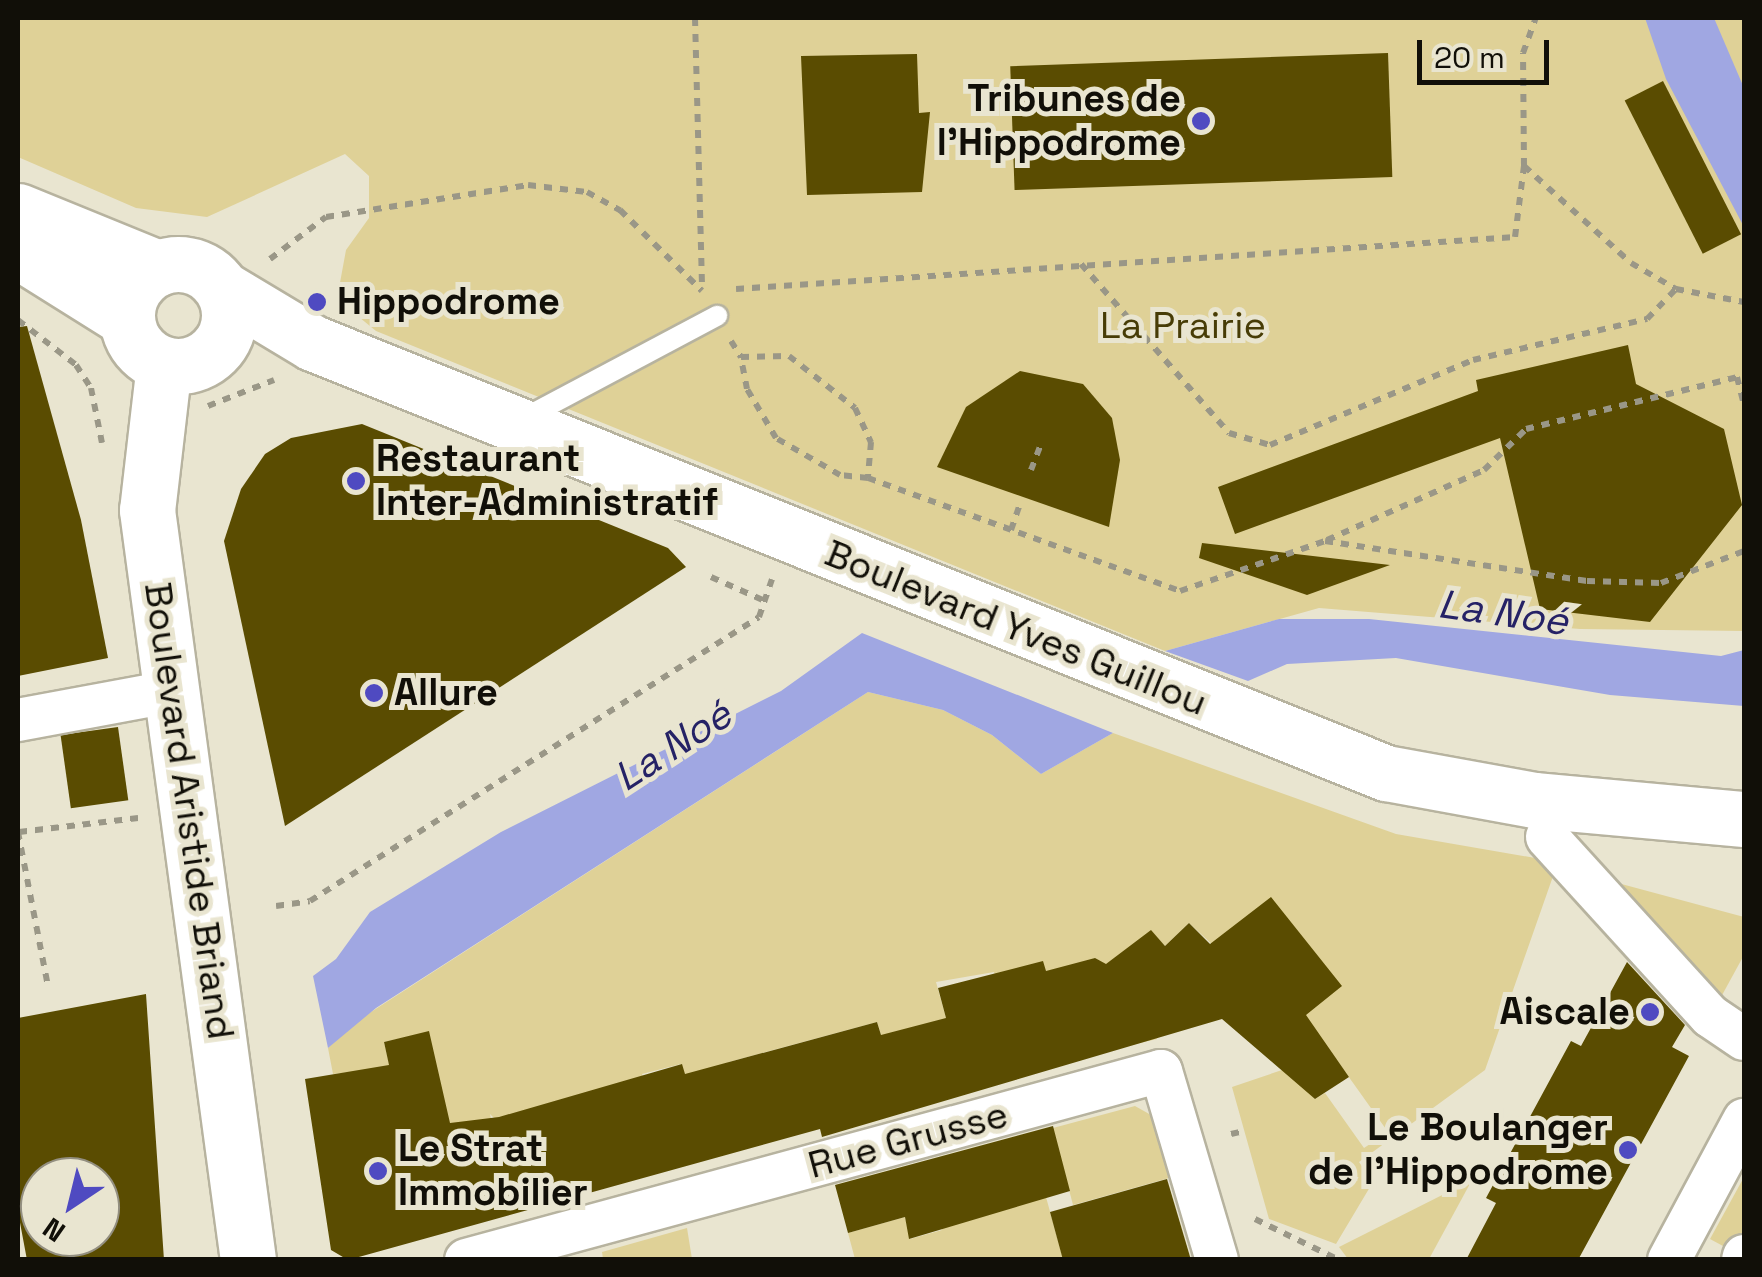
<!DOCTYPE html>
<html>
<head>
<meta charset="utf-8">
<style>
	body { margin:0 }
	#map { position:relative; width:1762px; height:1277px; overflow:hidden; background:#e9e5d0; font-family:"Space Grotesk",sans-serif }
	div>[style] { position:absolute }
	[style*='--x'] { left:calc(var(--x)*1px); top:calc(var(--y)*1px); width:calc(var(--w)*1px); rotate:calc(var(--a)*1deg) }
	.green>* { inset:0; background:#dfd197 }
	.water>* { inset:0; background:#a0a7e2 }
	.building>* { inset:0; background:#5a4c01; transform-origin:0 0 }
	.path>* { height:6px; margin-top:-3px; transform-origin:0; background:repeating-linear-gradient(90deg,#9a9787 0 8px,transparent 0 16px) }
	.roads { filter:drop-shadow(2px 0 #b7b39f) drop-shadow(-2px 0 #b7b39f) drop-shadow(0 2px #b7b39f) drop-shadow(0 -2px #b7b39f) }
	.lane>* { height:20px; margin:-10px; padding:0 10px; transform-origin:10px; border-radius:10px; background:#fff }
	.street>* { height:42px; margin:-21px; padding:0 21px; transform-origin:21px; border-radius:21px; background:#fff }
	.secondary>* { height:55px; margin:-27.5px; padding:0 27.5px; transform-origin:27.5px; border-radius:27.5px; background:#fff }
	.secondary>.ring { margin:-27.5px; padding:0; box-sizing:content-box; background:none; border:55px solid #fff; border-radius:50% }
	.dots>* { width:28px; height:28px; translate:-50% -50%; box-sizing:border-box; border:5px solid #e9e5d0; border-radius:50% }
	span { translate:-50% -50%; white-space:nowrap; text-align:center; line-height:1.15; -webkit-text-stroke:10px #e9e5d0; paint-order:stroke }
	.poi-label { font-size:38px; color:#110f08; font-weight:700 }
	.right { translate:-100% -50%; text-align:right }
	.left { translate:0 -50%; text-align:left }
	.park-label { font-size:38px; color:#473c06 }
	.street-label { font-size:38px; color:#110f08 }
	.water-label { font-size:40px; color:#252266; font-style:italic }
	.frame { position:absolute; inset:0; border:20px solid #110f08; pointer-events:none }
	.north { position:absolute; left:20px; top:1157px; width:100px; height:100px; box-sizing:border-box; background:#e9e5d0; border:2px solid #938f80; border-radius:50%; rotate:215deg; font-size:28px; font-weight:700; line-height:40px; text-align:center; color:#110f08 }
	.north::after { content:''; display:block; margin:auto; width:35px; height:45px; background:#4f4ac1; clip-path:polygon(50% 0,100% 100%,50% 72%,0 100%) }
	.scale { position:absolute; left:1417px; top:40px; width:132px; height:45px; box-sizing:border-box; border:5px solid #110f08; border-top:0; padding-left:12px; font-size:30px; line-height:35px; white-space:nowrap; color:#110f08; -webkit-text-stroke:8px #e9e5d0; paint-order:stroke }
</style>
</head>
<body>
<div id="map">
	<div class="green">
		<div style="clip-path:polygon(18px 18px,1744px 18px,1744px 631px,1580px 629px,1319px 608px,1165px 651px,376px 331px,337px 299px,346px 250px,369px 218px,369px 176px,345px 154px,207px 217px,136px 208px,18px 157px)"></div>
		<div style="clip-path:polygon(868px 692px,943px 710px,992px 735px,1041px 774px,1113px 733px,1396px 834px,1558px 862px,1485px 1070px,1359px 1162px,1373px 1182px,1336px 1244px,1269px 1219px,1232px 1087px,1288px 1068px,1315px 1099px,1325px 1093px,1364px 1148px,1388px 1132px,1336px 1059px,1189px 923px,1165px 946px,1151px 931px,1140px 981px,1157px 1039px,1127px 1046px,1095px 958px,1002px 998px,994px 972px,936px 982px,966px 1089px,881px 1035px,877px 1022px,729px 1062px,689px 1089px,681px 1064px,642px 1074px,651px 1108px,501px 1125px,490px 1114px,495px 1136px,434px 1154px,429px 1032px,384px 1042px,390px 1068px,333px 1074px,328px 1048px,357px 1021px)"></div>
		<div style="clip-path:polygon(1614px 882px,1744px 917px,1744px 955px,1721px 997px)"></div>
		<div style="clip-path:polygon(1135px 1106px,1151px 1115px,1169px 1178px,1073px 1205px,1053px 1128px)"></div>
		<div style="clip-path:polygon(1744px 1177px,1744px 1237px,1736px 1253px,1710px 1239px)"></div>
		<div style="clip-path:polygon(1472px 1180px,1429px 1259px,1348px 1259px,1339px 1247px)"></div>
		<div style="clip-path:polygon(1046px 1197px,1063px 1259px,855px 1259px,848px 1233px,905px 1217px,910px 1239px,942px 1230px,937px 1209px)"></div>
		<div style="clip-path:polygon(687px 1228px,692px 1259px,603px 1259px,602px 1252px)"></div>
	</div>
	<div class="water">
		<div style="clip-path:polygon(1645px 18px,1714px 18px,1744px 88px,1744px 227px,1666px 79px)"></div>
		<div style="clip-path:polygon(1279px 619px,1369px 619px,1721px 656px,1744px 650px,1744px 706px,1610px 695px,1396px 658px,1287px 664px,1248px 681px,1165px 651px)"></div>
		<div style="clip-path:polygon(862px 633px,1113px 733px,1041px 774px,992px 735px,943px 710px,868px 692px,376px 1008px,328px 1048px,313px 976px,336px 959px,370px 912px,501px 832px,781px 691px)"></div>
	</div>
	<div class="building">
		<div style="left:1388px;top:53px;width:124px;height:378px;rotate:88deg"></div>
		<div style="clip-path:polygon(917px 54px,919px 113px,930px 112px,922px 192px,807px 195px,801px 56px)"></div>
		<div style="left:1663px;top:81px;width:172px;height:43px;rotate:63deg"></div>
		<div style="clip-path:polygon(27px 326px,81px 520px,108px 658px,18px 676px,18px 327px)"></div>
		<div style="clip-path:polygon(1628px 345px,1636px 384px,1724px 429px,1742px 505px,1650px 622px,1540px 609px,1500px 438px,1235px 534px,1218px 487px,1478px 391px,1476px 380px)"></div>
		<div style="clip-path:polygon(1020px 371px,1083px 384px,1112px 418px,1120px 460px,1109px 527px,937px 467px,966px 407px)"></div>
		<div style="clip-path:polygon(362px 424px,668px 548px,686px 567px,285px 826px,224px 541px,241px 489px,265px 454px,291px 438px)"></div>
		<div style="clip-path:polygon(1202px 543px,1390px 565px,1307px 595px,1199px 558px)"></div>
		<div style="left:118px;top:727px;width:74px;height:58px;rotate:82deg"></div>
		<div style="clip-path:polygon(1271px 897px,1342px 986px,1306px 1015px,1349px 1077px,1315px 1099px,1222px 1019px,822px 1137px,820px 1129px,348px 1260px,331px 1250px,305px 1079px,389px 1065px,384px 1042px,429px 1031px,450px 1123px,499px 1117px,682px 1064px,685px 1074px,877px 1022px,881px 1035px,946px 1018px,938px 988px,1043px 961px,1046px 971px,1095px 958px,1106px 964px,1151px 930px,1165px 946px,1189px 923px,1210px 944px)"></div>
		<div style="clip-path:polygon(1627px 962px,1685px 1025px,1672px 1047px,1689px 1056px,1578px 1260px,1466px 1260px,1496px 1203px,1486px 1198px,1571px 1041px,1581px 1046px)"></div>
		<div style="clip-path:polygon(evenodd,146px 994px,164px 1260px,27px 1260px,18px 1212px,18px 1018px,146px 994px,40px 1177px,100px 1177px,100px 1237px,40px 1237px,40px 1177px)"></div>
		<div style="clip-path:polygon(1053px 1126px,1070px 1191px,909px 1239px,905px 1217px,848px 1233px,835px 1185px)"></div>
		<div style="clip-path:polygon(1167px 1179px,1191px 1260px,1063px 1260px,1050px 1212px)"></div>
	</div>
	<div class="path">
		<div style="--x:695;--y:18;--w:269;--a:88.5"></div>
		<div style="--x:1524;--y:166;--w:113;--a:-90.5"></div>
		<div style="--x:1523;--y:53;--w:37;--a:-70"></div>
		<div style="--x:270;--y:259;--w:70;--a:-36.9"></div>
		<div style="--x:326;--y:217;--w:205;--a:-9"></div>
		<div style="--x:528;--y:185;--w:59;--a:6.8"></div>
		<div style="--x:587;--y:192;--w:38;--a:29"></div>
		<div style="--x:620;--y:210;--w:115;--a:44.6"></div>
		<div style="--x:1081;--y:264;--w:225;--a:48.8"></div>
		<div style="--x:1229;--y:433;--w:43;--a:16.3"></div>
		<div style="--x:1270;--y:445;--w:220;--a:-22.7"></div>
		<div style="--x:1473;--y:360;--w:179;--a:-13.3"></div>
		<div style="--x:1647;--y:319;--w:42;--a:-46"></div>
		<div style="--x:736;--y:289;--w:781;--a:-3.82"></div>
		<div style="--x:1515;--y:237;--w:72;--a:-82.8"></div>
		<div style="--x:1524;--y:166;--w:144;--a:42.2"></div>
		<div style="--x:1631;--y:263;--w:52;--a:30"></div>
		<div style="--x:1676;--y:289;--w:69;--a:10.8"></div>
		<div style="--x:18;--y:320;--w:73;--a:37.8"></div>
		<div style="--x:76;--y:365;--w:27;--a:57"></div>
		<div style="--x:91;--y:388;--w:56;--a:78.7"></div>
		<div style="--x:731;--y:341;--w:19;--a:58"></div>
		<div style="--x:789;--y:356;--w:84;--a:38.2"></div>
		<div style="--x:855;--y:408;--w:38;--a:65"></div>
		<div style="--x:871;--y:442;--w:36;--a:95"></div>
		<div style="--x:868;--y:478;--w:28;--a:-174"></div>
		<div style="--x:840;--y:475;--w:74;--a:-150"></div>
		<div style="--x:776;--y:438;--w:57;--a:-120.6"></div>
		<div style="--x:747;--y:389;--w:33;--a:-101"></div>
		<div style="--x:741;--y:357;--w:48;--a:-1.2"></div>
		<div style="--x:208;--y:406;--w:71;--a:-21.5"></div>
		<div style="--x:1031;--y:470;--w:30;--a:-69"></div>
		<div style="--x:868;--y:478;--w:332;--a:19.9"></div>
		<div style="--x:1180;--y:591;--w:153;--a:-19"></div>
		<div style="--x:1325;--y:541;--w:265;--a:8.7"></div>
		<div style="--x:1587;--y:581;--w:74;--a:1.5"></div>
		<div style="--x:1661;--y:583;--w:89;--a:-21.1"></div>
		<div style="--x:1011;--y:530;--w:31;--a:-71"></div>
		<div style="--x:1327;--y:540;--w:172;--a:-24"></div>
		<div style="--x:1484;--y:470;--w:59;--a:-44.3"></div>
		<div style="--x:1526;--y:429;--w:217;--a:-13.8"></div>
		<div style="--x:1737;--y:377;--w:30;--a:76"></div>
		<div style="--x:711;--y:577;--w:59;--a:24"></div>
		<div style="--x:18;--y:832;--w:157;--a:79"></div>
		<div style="--x:19;--y:832;--w:120;--a:-6.7"></div>
		<div style="--x:276;--y:906;--w:34;--a:-8"></div>
		<div style="--x:310;--y:901;--w:531;--a:-32.31"></div>
		<div style="--x:759;--y:617;--w:40;--a:-71.1"></div>
		<div style="--x:1231;--y:1134;--w:13;--a:-13"></div>
		<div style="--x:1255;--y:1219;--w:93;--a:26"></div>
	</div>
	<div class="roads">
		<div class="lane">
			<div style="--x:523;--y:419;--w:220;--a:-28"></div>
		</div>
		<div class="street">
			<div style="--x:18;--y:720;--w:159;--a:-10.5"></div>
			<div style="--x:1547;--y:837;--w:242;--a:47.7"></div>
			<div style="--x:1710;--y:1016;--w:41;--a:34.1"></div>
			<div style="--x:466;--y:1260;--w:720;--a:-15.21"></div>
			<div style="--x:1161;--y:1071;--w:197;--a:73.5"></div>
			<div style="--x:1669;--y:1260;--w:159;--a:-61.8"></div>
			<div style="--x:1743;--y:1260;--w:4;--a:-76"></div>
		</div>
		<div class="secondary">
			<div style="--x:18;--y:211;--w:151;--a:22.2"></div>
			<div style="--x:18;--y:251;--w:128;--a:32"></div>
			<div class="ring" style="left:127px;top:264px;width:47px;height:47px"></div>
			<div style="--x:223;--y:289;--w:105;--a:31"></div>
			<div style="--x:313;--y:343;--w:1156;--a:21.84"></div>
			<div style="--x:1386;--y:773;--w:150;--a:10.3"></div>
			<div style="--x:1534;--y:800;--w:211;--a:5.2"></div>
			<div style="--x:164;--y:364;--w:147;--a:96.6"></div>
			<div style="--x:147;--y:510;--w:757;--a:82.33"></div>
		</div>
	</div>
	<div class="dots">
		<div style="left:1201px;top:121px;background:#4f4ac1"></div>
		<div style="left:317px;top:302px;background:#4f4ac1"></div>
		<div style="left:356px;top:481px;background:#4f4ac1"></div>
		<div style="left:374px;top:693px;background:#4f4ac1"></div>
		<div style="left:1650px;top:1012px;background:#4f4ac1"></div>
		<div style="left:1628px;top:1150px;background:#4f4ac1"></div>
		<div style="left:378px;top:1171px;background:#4f4ac1"></div>
	</div>
	<div class="poi-label">
		<span class="right" style="left:1181px;top:121px">Tribunes de<br>l'Hippodrome</span>
		<span class="left" style="left:337px;top:302px">Hippodrome</span>
		<span class="left" style="left:376px;top:481px">Restaurant<br>Inter-Administratif</span>
		<span class="left" style="left:394px;top:693px">Allure</span>
		<span class="right" style="left:1630px;top:1012px">Aiscale</span>
		<span class="right" style="left:1608px;top:1150px">Le Boulanger<br>de l’Hippodrome</span>
		<span class="left" style="left:398px;top:1171px">Le Strat<br>Immobilier</span>
	</div>
	<div class="park-label">
		<span style="left:1183px;top:326px">La Prairie</span>
	</div>
	<div class="street-label">
		<span style="left:1016px;top:628px;rotate:22deg">Boulevard Yves Guillou</span>
		<span style="left:189px;top:811px;rotate:82deg">Boulevard Aristide Briand</span>
		<span style="left:908px;top:1140px;rotate:-15deg">Rue Grusse</span>
	</div>
	<div class="water-label">
		<span style="left:1503px;top:613px;rotate:8deg">La Noé</span>
		<span style="left:673px;top:746px;rotate:-33deg">La Noé</span>
	</div>
	<div class="frame"></div>
	<div class="north">N</div>
	<div class="scale">20 m</div>
</div>
</body>
</html>
